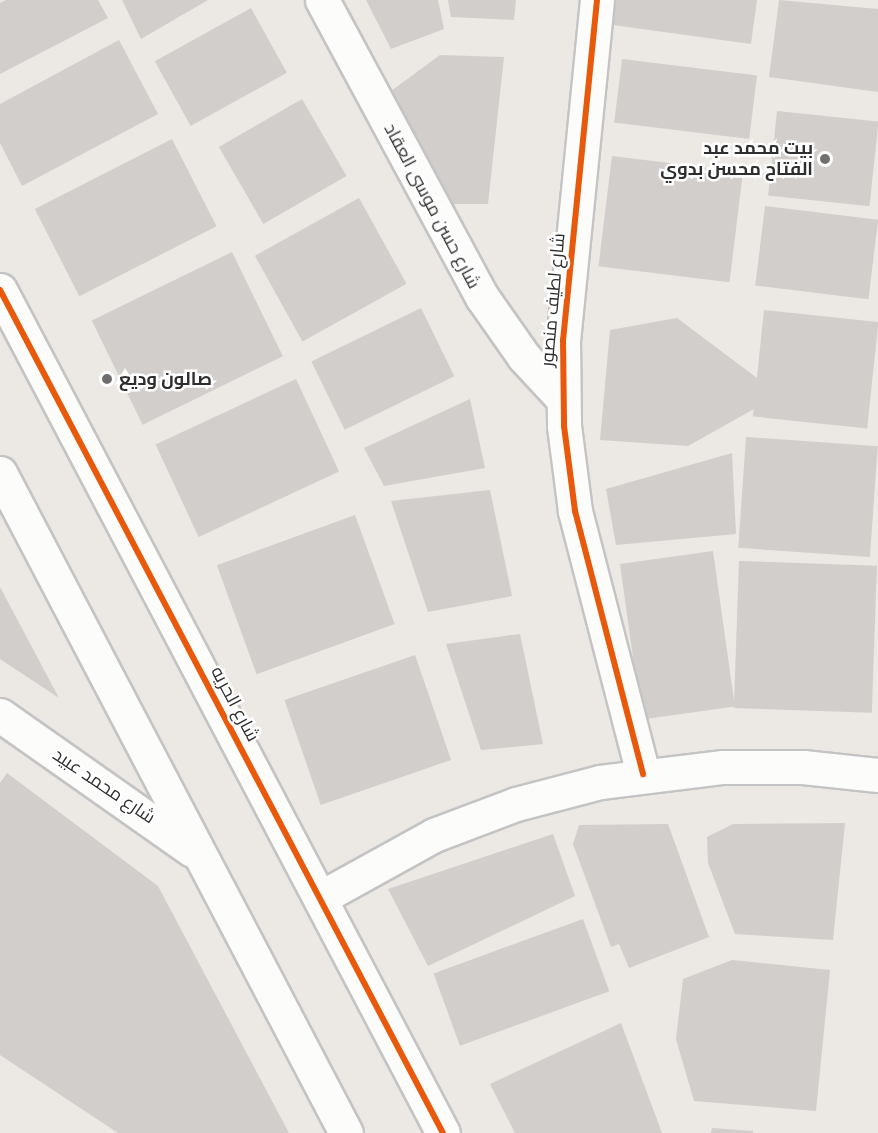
<!DOCTYPE html>
<html>
<head>
<meta charset="utf-8">
<style>
	body { margin:0 }
	#map { position:relative; width:878px; height:1133px; overflow:hidden; background:#ece8e4; font-family:Raleway,Cairo,sans-serif }
	div>[style] { position:absolute }
	[style*='--x'] { left:calc(var(--x)*1px); top:calc(var(--y)*1px); width:calc(var(--w)*1px); rotate:calc(var(--a)*1deg) }
	.building>* { inset:0; background:#d1cecb; transform-origin:0 0 }
	.roads { filter:drop-shadow(2px 0 #c5c4c5) drop-shadow(-2px 0 #c5c4c5) drop-shadow(0 2px #c5c4c5) drop-shadow(0 -2px #c5c4c5) }
	.minor>* { height:33px; margin:-16.5px; padding:0 16.5px; transform-origin:16.5px; border-radius:16.5px; background:#fcfcfb }
	.cycleway>* { height:6px; margin:-3px; padding:0 3px; transform-origin:3px; border-radius:3px; background:#e8590c }
	.dots>* { width:16px; height:16px; translate:-50% -50%; box-sizing:border-box; border:3px solid #fff; border-radius:50% }
	span { translate:-50% -50%; white-space:nowrap; text-align:center; line-height:1.15; -webkit-text-stroke:5px #fff; paint-order:stroke }
	.poi-label { font-size:18px; color:#2e2e2e; font-weight:700 }
	.right { translate:-100% -50%; text-align:right }
	.left { translate:0 -50%; text-align:left }
	.street-label { font-size:18px; color:#2e2e2e }
</style>
</head>
<body>
<div id="map">
	<div class="building">
		<div style="clip-path:polygon(6px 0,98px 0,108px 18px,0 74px,0 3px)"></div>
		<div style="clip-path:polygon(122px 0,208px 0,141px 39px)"></div>
		<div style="clip-path:polygon(366px 0,438px 0,444px 29px,391px 49px)"></div>
		<div style="clip-path:polygon(448px 0,516px 0,514px 20px,451px 17px)"></div>
		<div style="clip-path:polygon(616px 0,757px 0,751px 44px,613px 25px)"></div>
		<div style="clip-path:polygon(779px 0,878px 9px,878px 92px,769px 77px)"></div>
		<div style="left:251px;top:8px;width:74px;height:110px;rotate:61deg"></div>
		<div style="clip-path:polygon(119px 40px,158px 114px,22px 186px,0 143px,0 104px)"></div>
		<div style="clip-path:polygon(440px 55px,504px 57px,488px 204px,445px 204px,387px 94px)"></div>
		<div style="left:622px;top:59px;width:136px;height:64px;rotate:7deg"></div>
		<div style="left:302px;top:99px;width:89px;height:96px;rotate:60deg"></div>
		<div style="left:777px;top:111px;width:102px;height:85px;rotate:6deg"></div>
		<div style="left:172px;top:139px;width:98px;height:154px;rotate:63deg"></div>
		<div style="left:612px;top:156px;width:132px;height:111px;rotate:7deg"></div>
		<div style="left:359px;top:198px;width:98px;height:119px;rotate:61deg"></div>
		<div style="left:765px;top:206px;width:114px;height:80px;rotate:7deg"></div>
		<div style="left:232px;top:252px;width:116px;height:156px;rotate:64deg"></div>
		<div style="left:421px;top:308px;width:76px;height:122px;rotate:64deg"></div>
		<div style="left:764px;top:310px;width:115px;height:107px;rotate:6deg"></div>
		<div style="clip-path:polygon(677px 318px,757px 378px,754px 409px,688px 446px,600px 440px,610px 330px)"></div>
		<div style="left:296px;top:379px;width:102px;height:155px;rotate:65deg"></div>
		<div style="clip-path:polygon(470px 399px,485px 468px,384px 486px,364px 448px)"></div>
		<div style="left:746px;top:437px;width:132px;height:111px;rotate:4deg"></div>
		<div style="clip-path:polygon(732px 453px,736px 534px,616px 545px,606px 489px)"></div>
		<div style="clip-path:polygon(490px 490px,512px 596px,428px 612px,391px 501px)"></div>
		<div style="left:355px;top:515px;width:116px;height:147px;rotate:70deg"></div>
		<div style="left:713px;top:551px;width:157px;height:94px;rotate:82deg"></div>
		<div style="left:739px;top:561px;width:138px;height:147px;rotate:2deg"></div>
		<div style="clip-path:polygon(0 587px,59px 698px,0 659px)"></div>
		<div style="clip-path:polygon(520px 634px,543px 744px,481px 750px,446px 644px)"></div>
		<div style="left:415px;top:655px;width:111px;height:138px;rotate:71deg"></div>
		<div style="clip-path:polygon(7px 773px,158px 886px,289px 1133px,118px 1133px,0 1055px,0 783px)"></div>
		<div style="clip-path:polygon(845px 823px,833px 940px,735px 934px,708px 863px,707px 837px,733px 824px)"></div>
		<div style="clip-path:polygon(668px 824px,709px 937px,629px 968px,619px 944px,611px 947px,573px 844px,579px 825px)"></div>
		<div style="clip-path:polygon(553px 834px,575px 896px,428px 966px,388px 889px)"></div>
		<div style="left:583px;top:919px;width:77px;height:159px;rotate:70deg"></div>
		<div style="clip-path:polygon(732px 960px,830px 970px,816px 1111px,694px 1101px,676px 1039px,683px 979px)"></div>
		<div style="clip-path:polygon(621px 1023px,662px 1133px,515px 1133px,490px 1084px)"></div>
		<div style="clip-path:polygon(712px 1128px,753px 1131px,753px 1133px,711px 1133px)"></div>
	</div>
	<div class="roads">
		<div class="minor">
			<div style="--x:322;--y:0;--w:337;--a:61.7"></div>
			<div style="--x:482;--y:297;--w:73;--a:55"></div>
			<div style="--x:524;--y:357;--w:56;--a:47.2"></div>
			<div style="--x:597;--y:0;--w:342;--a:95.7"></div>
			<div style="--x:563;--y:340;--w:86;--a:89.3"></div>
			<div style="--x:564;--y:426;--w:86;--a:82.6"></div>
			<div style="--x:575;--y:511;--w:272;--a:75.5"></div>
			<div style="--x:0;--y:290;--w:952;--a:62.28"></div>
			<div style="--x:0;--y:473;--w:745;--a:62.33"></div>
			<div style="--x:0;--y:715;--w:235;--a:35.1"></div>
			<div style="--x:320;--y:898;--w:130;--a:-28.9"></div>
			<div style="--x:434;--y:835;--w:88;--a:-20.7"></div>
			<div style="--x:516;--y:804;--w:87;--a:-14.7"></div>
			<div style="--x:600;--y:782;--w:124;--a:-7"></div>
			<div style="--x:723;--y:767;--w:80;--a:0"></div>
			<div style="--x:803;--y:767;--w:75;--a:6.1"></div>
		</div>
	</div>
	<div class="cycleway">
		<div style="--x:597;--y:0;--w:342;--a:95.7"></div>
		<div style="--x:563;--y:340;--w:86;--a:89.3"></div>
		<div style="--x:564;--y:426;--w:86;--a:82.6"></div>
		<div style="--x:575;--y:511;--w:272;--a:75.5"></div>
		<div style="--x:0;--y:290;--w:952;--a:62.28"></div>
	</div>
	<div class="dots">
		<div style="left:825px;top:159px;background:#706f6e"></div>
		<div style="left:107px;top:379px;background:#706f6e"></div>
	</div>
	<div class="poi-label">
		<span class="right" style="left:813px;top:159px">بيت محمد عبد<br>الفتاح محسن بدوي</span>
		<span class="left" style="left:119px;top:379px">صالون وديع</span>
	</div>
	<div class="street-label">
		<span style="left:432px;top:206px;rotate:62deg">شارع حسن موسى العقاد</span>
		<span style="left:553px;top:300px;rotate:-85deg">شارع لطيف منصور</span>
		<span style="left:235px;top:704px;rotate:62deg">شارع الحريه</span>
		<span style="left:104px;top:786px;rotate:34deg">شارع محمد عبيد</span>
	</div>
</div>
</body>
</html>
